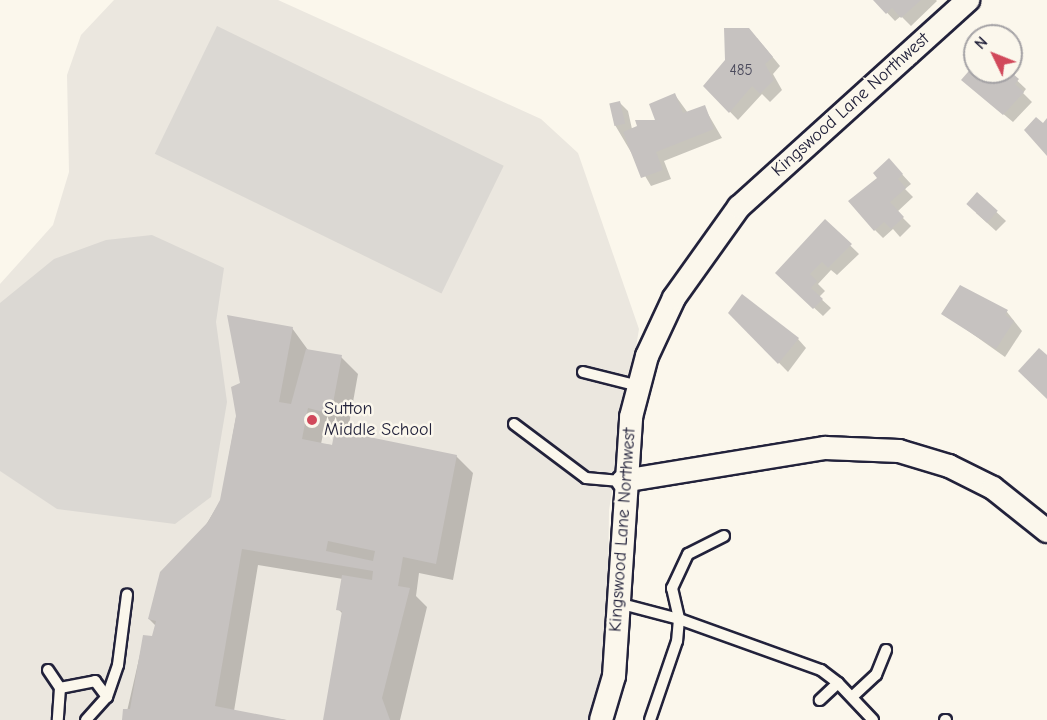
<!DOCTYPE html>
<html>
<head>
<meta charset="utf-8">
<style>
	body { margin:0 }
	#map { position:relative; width:1047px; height:720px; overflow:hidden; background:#fbf7ec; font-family:"Comic Neue",sans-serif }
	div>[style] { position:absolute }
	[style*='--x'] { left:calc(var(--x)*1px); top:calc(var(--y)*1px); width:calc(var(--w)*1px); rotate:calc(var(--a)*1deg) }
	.built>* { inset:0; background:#ebe7df }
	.green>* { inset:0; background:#dbd8d3; transform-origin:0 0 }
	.shadow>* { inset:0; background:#0003 }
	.building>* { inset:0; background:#c6c2c0; transform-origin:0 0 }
	.roads { filter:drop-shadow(2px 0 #22223b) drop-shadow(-2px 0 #22223b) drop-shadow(0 2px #22223b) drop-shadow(0 -2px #22223b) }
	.lane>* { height:10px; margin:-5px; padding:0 5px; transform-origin:5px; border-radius:5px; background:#fbf7ec }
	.street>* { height:22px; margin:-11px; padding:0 11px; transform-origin:11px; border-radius:11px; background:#fbf7ec }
	.dots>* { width:16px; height:16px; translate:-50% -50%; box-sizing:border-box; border:3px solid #fbf7ec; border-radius:50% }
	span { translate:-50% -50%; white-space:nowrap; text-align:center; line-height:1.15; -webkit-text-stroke:5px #fbf7ec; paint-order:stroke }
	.number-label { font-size:15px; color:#4b4a5c }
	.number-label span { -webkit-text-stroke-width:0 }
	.street-label { font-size:18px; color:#22223b }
	.poi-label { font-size:18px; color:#22223b }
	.left { translate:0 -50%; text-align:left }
	.north { position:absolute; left:963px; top:24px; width:60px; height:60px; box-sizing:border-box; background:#fbf7ec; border:2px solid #a4a2a5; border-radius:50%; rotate:313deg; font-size:16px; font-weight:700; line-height:24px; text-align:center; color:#22223b }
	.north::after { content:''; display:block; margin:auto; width:21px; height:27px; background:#d1495b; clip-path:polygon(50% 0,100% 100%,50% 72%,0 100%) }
</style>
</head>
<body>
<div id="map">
	<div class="built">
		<div style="clip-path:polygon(114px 0,278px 0,541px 119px,578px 153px,639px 329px,609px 510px,607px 672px,588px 720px,0 720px,0 284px,53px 225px,69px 172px,67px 75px,81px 35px)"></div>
	</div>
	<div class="green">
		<div style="left:217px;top:26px;width:319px;height:142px;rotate:26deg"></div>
		<div style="clip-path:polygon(152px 235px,224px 268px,216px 322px,227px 402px,211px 497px,175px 524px,57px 509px,0 471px,0 303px,54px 259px,106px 240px)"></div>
	</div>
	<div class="shadow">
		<div style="clip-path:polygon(875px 0,936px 0,937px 1px,911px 26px,901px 16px,895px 21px)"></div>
		<div style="clip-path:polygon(757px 38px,780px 66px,773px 74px,782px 90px,770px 102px,762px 94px,738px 120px,705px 86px)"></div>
		<div style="clip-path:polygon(975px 67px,975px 72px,1008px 72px,1026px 89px,1023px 93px,1032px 102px,1013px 122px,972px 88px)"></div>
		<div style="clip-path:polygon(675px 95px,688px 113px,704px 107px,722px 138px,664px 161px,671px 179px,651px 186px,615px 125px,620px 103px,628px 111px,632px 129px,657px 121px)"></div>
		<div style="clip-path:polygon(889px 160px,911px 184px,905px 189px,913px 197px,897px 212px,911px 226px,900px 237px,893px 229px,883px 238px,875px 230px,879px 178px)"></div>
		<div style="clip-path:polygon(977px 194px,1006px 221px,996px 231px,976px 213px)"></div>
		<div style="clip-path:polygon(825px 221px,859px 254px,837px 275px,831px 270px,818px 284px,825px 291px,819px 297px,831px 308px,823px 316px,785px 281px)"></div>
		<div style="clip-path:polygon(1007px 312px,1022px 331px,1005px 357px,943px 313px)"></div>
		<div style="clip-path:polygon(730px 313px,798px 339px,806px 348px,788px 372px)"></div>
		<div style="clip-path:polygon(292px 328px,308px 350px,341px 357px,358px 374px,348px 430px,325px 425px,321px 444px,456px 456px,473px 473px,453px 580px,419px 573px,416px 596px,427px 607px,400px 720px,325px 720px,343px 614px,338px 609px,343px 579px,258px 565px,234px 711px,286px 720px,125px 720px,144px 637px,154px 638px,156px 626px,149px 619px,221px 500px,242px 384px)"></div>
	</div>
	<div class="building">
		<div style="clip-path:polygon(873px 0,921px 0,901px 18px,892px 8px,886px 14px)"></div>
		<div style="clip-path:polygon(724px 28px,749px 28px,773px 57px,765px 64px,774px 80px,760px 94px,752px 86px,729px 113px,703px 86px,725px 60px)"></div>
		<div style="clip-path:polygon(975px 64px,975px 72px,1011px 72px,1019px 79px,1015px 84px,1024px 92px,1003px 115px,961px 80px)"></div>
		<div style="clip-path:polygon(675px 93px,683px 113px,705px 105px,714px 129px,656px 152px,663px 170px,641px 178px,623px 132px,637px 126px,635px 120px,655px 120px,649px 104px)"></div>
		<div style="left:620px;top:101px;width:23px;height:11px;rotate:77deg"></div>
		<div style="clip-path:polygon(1036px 117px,1043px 123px,1047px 118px,1047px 156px,1024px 130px)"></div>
		<div style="clip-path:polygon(889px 158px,903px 174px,898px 179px,906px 188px,890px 202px,904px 217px,891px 229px,884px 222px,874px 231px,848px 201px,877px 178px,873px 173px)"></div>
		<div style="left:977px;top:192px;width:28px;height:16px;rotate:42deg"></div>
		<div style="clip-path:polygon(825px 219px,852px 244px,828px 268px,822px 262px,810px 274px,817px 281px,811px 288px,823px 299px,813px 309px,775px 273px)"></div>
		<div style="clip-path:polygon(960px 285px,1008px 310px,1005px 315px,1014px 321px,996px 349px,941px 314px)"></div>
		<div style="clip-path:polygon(742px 294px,799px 338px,778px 364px,728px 313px)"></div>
		<div style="clip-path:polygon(evenodd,227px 315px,293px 327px,279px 402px,291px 404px,306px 349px,342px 355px,331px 414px,308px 408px,302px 439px,332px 445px,335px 430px,457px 455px,436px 564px,403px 557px,398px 586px,410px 588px,382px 698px,390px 720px,323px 720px,342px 611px,336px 610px,342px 575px,372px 580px,373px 571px,242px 549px,215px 706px,287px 720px,122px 720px,123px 709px,130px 709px,143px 635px,152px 636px,156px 621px,148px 619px,160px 572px,208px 522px,220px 500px,236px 416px,231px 387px,240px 383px,227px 315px,328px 541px,375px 551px,373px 561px,326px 551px,328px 541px)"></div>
		<div style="clip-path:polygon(1039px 348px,1047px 355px,1047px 399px,1018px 371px)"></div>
	</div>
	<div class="roads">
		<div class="lane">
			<div style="--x:583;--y:372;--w:58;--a:14"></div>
			<div style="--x:514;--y:424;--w:90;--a:36.9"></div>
			<div style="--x:586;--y:478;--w:37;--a:5"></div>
			<div style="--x:724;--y:536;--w:40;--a:153.4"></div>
			<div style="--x:688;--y:554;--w:38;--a:115"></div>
			<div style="--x:672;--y:588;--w:32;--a:77"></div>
			<div style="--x:679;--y:619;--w:151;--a:19.8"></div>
			<div style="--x:821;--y:670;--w:21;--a:37"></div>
			<div style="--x:838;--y:683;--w:25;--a:137"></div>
			<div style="--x:618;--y:603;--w:63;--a:14.7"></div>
			<div style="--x:679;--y:619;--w:22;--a:95"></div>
			<div style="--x:677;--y:641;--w:83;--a:108.9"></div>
			<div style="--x:48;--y:670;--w:22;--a:56"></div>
			<div style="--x:60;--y:688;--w:32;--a:94"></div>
			<div style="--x:838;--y:683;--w:51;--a:46.6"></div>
			<div style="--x:60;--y:688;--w:36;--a:-11"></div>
			<div style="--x:95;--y:681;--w:20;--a:53"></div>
			<div style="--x:852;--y:697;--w:33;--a:-43"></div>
			<div style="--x:876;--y:675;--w:27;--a:-68"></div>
			<div style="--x:86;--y:720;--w:31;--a:-48"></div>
			<div style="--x:107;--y:697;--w:34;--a:-71"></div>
			<div style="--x:118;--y:665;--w:71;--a:-82.7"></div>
			<div style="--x:945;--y:720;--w:1;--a:0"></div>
		</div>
		<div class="street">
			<div style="--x:623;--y:481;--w:205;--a:-9.3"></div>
			<div style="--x:825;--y:448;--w:74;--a:2.3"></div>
			<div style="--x:899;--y:451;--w:52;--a:16.7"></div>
			<div style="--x:949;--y:466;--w:49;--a:26.6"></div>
			<div style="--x:993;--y:488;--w:69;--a:38.5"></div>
			<div style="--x:601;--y:720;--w:46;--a:-73.5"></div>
			<div style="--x:614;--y:676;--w:260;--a:-86.2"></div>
			<div style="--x:631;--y:417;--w:63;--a:-75.3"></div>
			<div style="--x:647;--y:356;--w:64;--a:-65"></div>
			<div style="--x:674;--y:298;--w:112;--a:-54.5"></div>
			<div style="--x:739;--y:207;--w:309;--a:-42.1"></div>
		</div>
	</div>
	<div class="dots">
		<div style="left:312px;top:420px;background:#d1495b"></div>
	</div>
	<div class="number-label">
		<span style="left:741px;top:71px">485</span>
	</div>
	<div class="street-label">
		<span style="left:851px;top:105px;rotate:-42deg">Kingswood Lane Northwest</span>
		<span style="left:623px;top:530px;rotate:-86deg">Kingswood Lane Northwest</span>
	</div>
	<div class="poi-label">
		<span class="left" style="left:324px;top:420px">Sutton<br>Middle School</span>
	</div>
	<div class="north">N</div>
</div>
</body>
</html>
